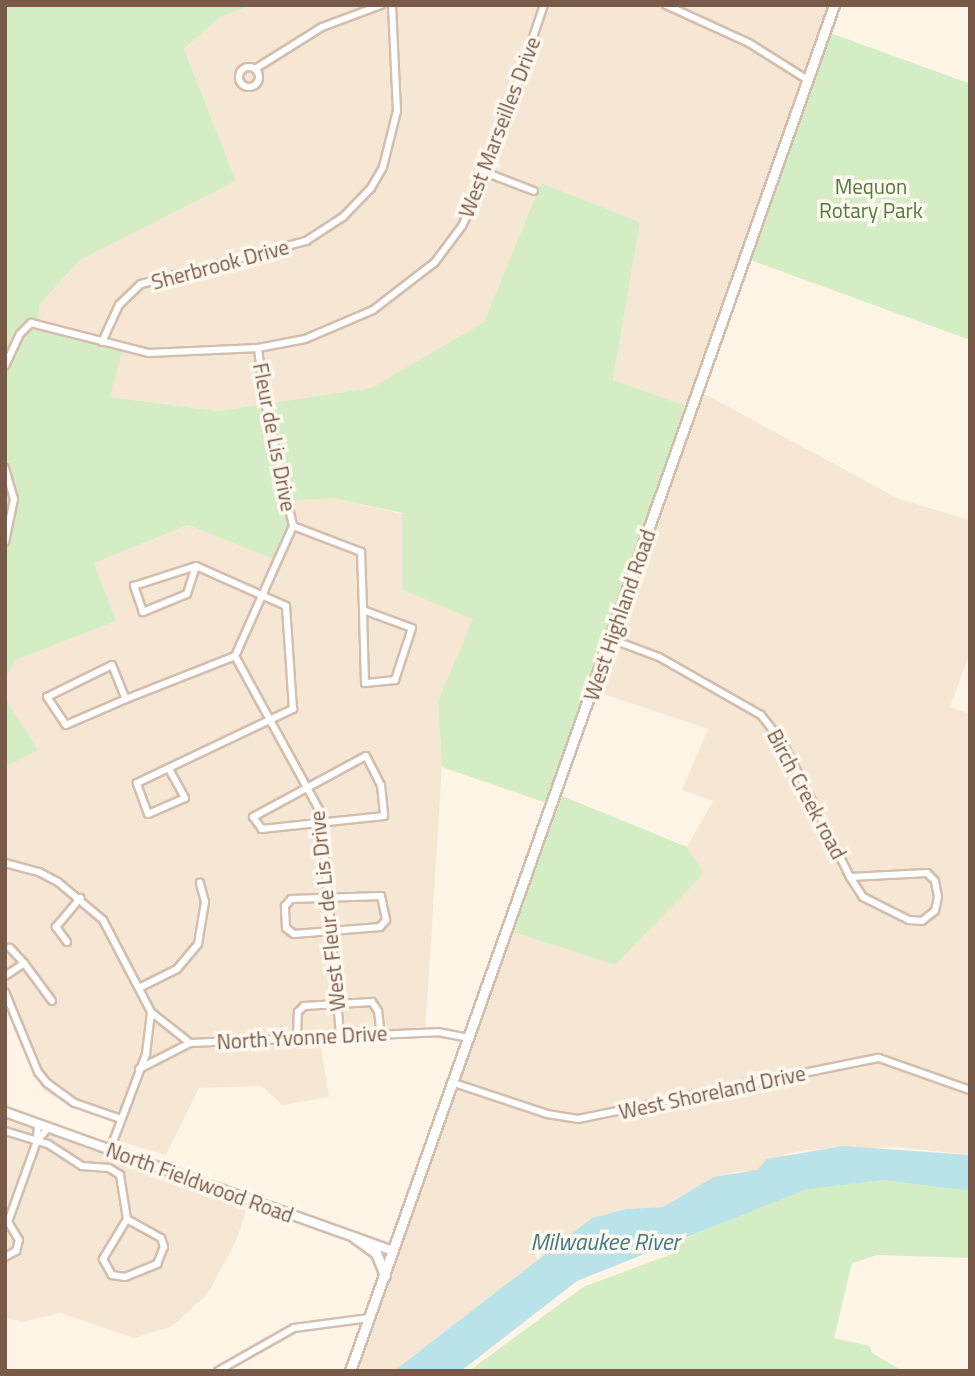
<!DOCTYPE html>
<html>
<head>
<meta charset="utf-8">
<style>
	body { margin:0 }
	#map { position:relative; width:975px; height:1376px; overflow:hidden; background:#fef5e7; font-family:"Titillium Web",sans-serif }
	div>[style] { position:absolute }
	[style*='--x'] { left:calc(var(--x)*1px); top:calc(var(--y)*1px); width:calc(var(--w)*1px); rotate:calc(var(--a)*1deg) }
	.residential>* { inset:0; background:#f6e7d4 }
	.green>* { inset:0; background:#d4edc4 }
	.water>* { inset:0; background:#b9e2e9 }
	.roads { filter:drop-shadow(2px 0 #d3beae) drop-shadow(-2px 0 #d3beae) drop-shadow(0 2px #d3beae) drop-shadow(0 -2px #d3beae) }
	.minor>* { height:6px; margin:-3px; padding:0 3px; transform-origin:3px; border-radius:3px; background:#fff }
	.minor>.ring { margin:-3px; padding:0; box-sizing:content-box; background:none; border:6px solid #fff; border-radius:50% }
	.tertiary>* { height:8px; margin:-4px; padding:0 4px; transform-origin:4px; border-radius:4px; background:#fff }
	.secondary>* { height:9px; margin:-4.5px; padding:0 4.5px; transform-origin:4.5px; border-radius:4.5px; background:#fff }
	span { translate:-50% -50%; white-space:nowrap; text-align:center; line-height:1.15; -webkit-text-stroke:7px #fff8ee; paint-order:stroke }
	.street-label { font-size:21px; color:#795a49 }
	.park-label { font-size:21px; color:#4f7a3d }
	.water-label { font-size:23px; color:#3e7b87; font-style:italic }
	.frame { position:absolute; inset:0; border:7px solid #795a49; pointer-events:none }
</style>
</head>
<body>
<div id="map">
	<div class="residential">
		<div style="clip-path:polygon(253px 5px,830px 5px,689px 407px,613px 380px,640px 222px,541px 183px,484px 322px,371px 388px,218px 411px,110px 397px,40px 326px,39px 305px,80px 260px,236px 181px,184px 49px,220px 17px)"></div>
		<div style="clip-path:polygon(703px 393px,899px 499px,970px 520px,970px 653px,950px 707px,970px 714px,970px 1155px,897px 1147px,806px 1150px,786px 1154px,757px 1171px,733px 1172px,663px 1207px,626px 1209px,592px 1218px,394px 1371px,358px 1371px,513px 932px,615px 965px,703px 873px,687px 847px,713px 801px,682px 790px,708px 729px,597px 692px)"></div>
		<div style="clip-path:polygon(333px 498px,402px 514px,402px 590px,474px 619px,438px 701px,442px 767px,425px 1036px,320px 1040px,329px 1097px,282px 1105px,262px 1086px,199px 1088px,166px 1155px,108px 1138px,114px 1123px,44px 1091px,5px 1002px,5px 767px,37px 750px,5px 698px,5px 679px,16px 660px,116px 621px,93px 563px,188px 525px,278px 561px,287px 501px)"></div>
		<div style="clip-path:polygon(5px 1117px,248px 1206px,235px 1243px,207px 1295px,171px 1327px,134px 1338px,60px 1313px,22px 1322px,5px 1317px)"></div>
	</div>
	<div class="green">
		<div style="clip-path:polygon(5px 5px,253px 5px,220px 17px,184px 49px,236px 181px,80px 260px,39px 305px,40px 326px,122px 351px,110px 397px,218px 411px,371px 388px,484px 322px,541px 183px,640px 222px,613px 380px,692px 408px,552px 805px,442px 767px,438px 701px,473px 619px,402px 590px,402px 513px,333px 498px,288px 501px,293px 526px,278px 561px,188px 525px,94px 563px,116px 621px,16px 660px,5px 679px)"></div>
		<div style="clip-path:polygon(825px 31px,968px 83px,970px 78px,970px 340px,745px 258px)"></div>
		<div style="clip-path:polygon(5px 698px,38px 750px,5px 767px)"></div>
		<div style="clip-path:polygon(562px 796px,687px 847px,704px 873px,615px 965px,513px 932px)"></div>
		<div style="clip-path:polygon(882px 1180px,970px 1191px,970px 1258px,877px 1255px,852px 1263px,834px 1338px,870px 1346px,872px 1353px,903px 1371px,469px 1371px,583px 1287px,672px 1254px,674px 1243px,807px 1188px)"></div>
	</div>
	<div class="water">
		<div style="clip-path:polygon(843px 1146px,970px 1155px,970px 1191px,882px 1180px,807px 1189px,577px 1281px,461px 1371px,394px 1371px,592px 1218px,626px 1209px,663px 1207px,714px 1177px,757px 1170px,767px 1159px)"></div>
	</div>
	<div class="roads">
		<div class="minor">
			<div style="--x:666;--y:5;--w:91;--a:24.6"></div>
			<div style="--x:749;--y:43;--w:70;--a:32.1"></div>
			<div class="ring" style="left:239px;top:67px;width:14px;height:14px"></div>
			<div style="--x:255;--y:69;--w:79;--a:-32.1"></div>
			<div style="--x:322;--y:27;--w:63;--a:-20.4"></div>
			<div style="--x:487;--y:173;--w:50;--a:21"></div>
			<div style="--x:102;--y:342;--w:41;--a:-65.3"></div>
			<div style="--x:119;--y:305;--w:30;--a:-44"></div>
			<div style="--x:141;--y:284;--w:171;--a:-14.6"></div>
			<div style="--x:306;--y:241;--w:44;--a:-33"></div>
			<div style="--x:343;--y:217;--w:40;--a:-46"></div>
			<div style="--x:371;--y:188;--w:24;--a:-60"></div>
			<div style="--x:383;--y:167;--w:58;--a:-76"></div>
			<div style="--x:397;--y:111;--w:106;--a:-92.7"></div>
			<div style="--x:258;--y:348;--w:50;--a:83.2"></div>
			<div style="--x:264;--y:398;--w:131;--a:77.2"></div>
			<div style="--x:5;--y:366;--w:35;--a:-65"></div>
			<div style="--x:20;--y:334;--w:16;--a:-45"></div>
			<div style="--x:31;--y:323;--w:122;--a:14.3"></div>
			<div style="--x:149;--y:353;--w:109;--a:-2.6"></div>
			<div style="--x:258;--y:348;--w:48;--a:-10.8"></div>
			<div style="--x:305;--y:339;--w:74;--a:-23.1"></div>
			<div style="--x:373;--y:310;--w:78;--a:-37.7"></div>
			<div style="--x:435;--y:262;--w:45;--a:-53.1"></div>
			<div style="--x:462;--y:226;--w:59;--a:-64.7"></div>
			<div style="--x:487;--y:173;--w:177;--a:-71.3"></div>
			<div style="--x:5;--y:468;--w:32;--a:74"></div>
			<div style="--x:14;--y:499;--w:44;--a:101.8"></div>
			<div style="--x:293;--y:526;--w:142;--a:114"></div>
			<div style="--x:235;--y:656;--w:179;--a:61.3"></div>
			<div style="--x:321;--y:813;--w:224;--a:85.1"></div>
			<div style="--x:293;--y:526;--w:73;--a:20.9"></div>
			<div style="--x:361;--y:552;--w:58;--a:88"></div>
			<div style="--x:196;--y:566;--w:29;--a:108"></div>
			<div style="--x:187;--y:594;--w:48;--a:157.8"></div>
			<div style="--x:143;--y:612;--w:28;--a:-109"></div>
			<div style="--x:134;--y:586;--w:65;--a:-17.9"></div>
			<div style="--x:363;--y:610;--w:52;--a:20.2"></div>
			<div style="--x:412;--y:628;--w:55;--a:108.1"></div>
			<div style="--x:395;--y:680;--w:30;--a:174"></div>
			<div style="--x:365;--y:683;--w:73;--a:-91.6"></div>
			<div style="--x:611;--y:639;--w:51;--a:20.6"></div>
			<div style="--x:659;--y:657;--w:117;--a:29.6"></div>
			<div style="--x:761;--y:715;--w:36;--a:52"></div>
			<div style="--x:783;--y:743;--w:150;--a:63.4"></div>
			<div style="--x:850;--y:877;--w:24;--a:57"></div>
			<div style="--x:863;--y:897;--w:51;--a:26.6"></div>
			<div style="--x:909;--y:920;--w:13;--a:4"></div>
			<div style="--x:922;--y:921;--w:16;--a:-38"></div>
			<div style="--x:935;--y:911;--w:14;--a:-78"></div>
			<div style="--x:938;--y:897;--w:16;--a:-101"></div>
			<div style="--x:935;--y:881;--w:11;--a:-135"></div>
			<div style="--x:927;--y:873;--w:77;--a:177"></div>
			<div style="--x:112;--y:665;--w:37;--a:68"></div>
			<div style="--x:126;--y:699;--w:65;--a:156.6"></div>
			<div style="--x:66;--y:725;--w:34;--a:-124"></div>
			<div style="--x:47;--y:697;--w:72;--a:-26.2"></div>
			<div style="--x:126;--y:699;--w:117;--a:-21.5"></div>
			<div style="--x:366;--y:756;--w:33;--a:63"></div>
			<div style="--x:381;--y:785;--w:31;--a:84"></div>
			<div style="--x:384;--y:816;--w:123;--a:173.9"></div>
			<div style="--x:262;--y:829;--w:15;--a:-127"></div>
			<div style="--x:253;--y:817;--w:128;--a:-28.4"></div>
			<div style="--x:169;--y:769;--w:33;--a:61"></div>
			<div style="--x:185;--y:798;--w:40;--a:156.6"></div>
			<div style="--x:148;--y:814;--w:33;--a:-110"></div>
			<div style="--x:137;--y:783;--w:173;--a:-25.4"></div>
			<div style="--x:293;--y:709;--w:103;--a:-93.9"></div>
			<div style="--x:286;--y:606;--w:98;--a:-156"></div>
			<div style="--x:5;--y:863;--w:35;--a:15"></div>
			<div style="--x:39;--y:872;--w:21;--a:28"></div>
			<div style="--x:58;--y:882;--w:59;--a:40.2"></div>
			<div style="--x:103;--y:920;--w:104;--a:62.4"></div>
			<div style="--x:151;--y:1012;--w:50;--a:38.5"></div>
			<div style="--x:381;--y:896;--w:25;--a:78"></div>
			<div style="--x:386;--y:920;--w:9;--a:131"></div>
			<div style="--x:380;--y:927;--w:86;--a:175.3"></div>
			<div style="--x:294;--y:934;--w:10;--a:-143"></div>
			<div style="--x:286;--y:928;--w:22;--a:-93"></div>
			<div style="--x:285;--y:906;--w:9;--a:-49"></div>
			<div style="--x:291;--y:899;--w:90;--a:-1.9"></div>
			<div style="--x:67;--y:942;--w:19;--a:-126"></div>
			<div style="--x:56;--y:927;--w:38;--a:-50"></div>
			<div style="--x:24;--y:963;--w:47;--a:53.6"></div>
			<div style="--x:5;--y:976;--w:23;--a:-34"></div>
			<div style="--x:24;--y:963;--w:21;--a:-133"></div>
			<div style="--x:139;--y:988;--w:42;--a:-26.6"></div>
			<div style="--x:177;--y:969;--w:33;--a:-50"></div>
			<div style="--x:198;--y:944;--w:43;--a:-80.5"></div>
			<div style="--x:205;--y:902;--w:20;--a:-105"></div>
			<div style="--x:5;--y:992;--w:87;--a:67.6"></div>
			<div style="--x:38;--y:1072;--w:14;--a:51"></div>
			<div style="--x:47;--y:1083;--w:34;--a:36"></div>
			<div style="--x:75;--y:1103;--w:49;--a:19.2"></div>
			<div style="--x:297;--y:1037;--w:25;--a:-88"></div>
			<div style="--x:298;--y:1012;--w:8;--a:-45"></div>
			<div style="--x:304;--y:1006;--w:68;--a:-3.4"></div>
			<div style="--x:372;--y:1002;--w:11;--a:56"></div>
			<div style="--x:378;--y:1011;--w:23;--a:83"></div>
			<div style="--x:139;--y:1069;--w:57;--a:-27"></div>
			<div style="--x:190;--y:1043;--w:248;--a:-2.5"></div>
			<div style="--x:438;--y:1032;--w:32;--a:11"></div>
			<div style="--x:454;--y:1083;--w:98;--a:18.4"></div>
			<div style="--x:547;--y:1114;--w:31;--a:9"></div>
			<div style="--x:578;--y:1119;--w:307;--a:-11.5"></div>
			<div style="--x:879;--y:1058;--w:96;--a:19.4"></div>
			<div style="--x:5;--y:1131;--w:45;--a:16.8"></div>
			<div style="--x:48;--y:1144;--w:40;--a:32.9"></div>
			<div style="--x:82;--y:1166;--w:27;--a:4"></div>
			<div style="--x:109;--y:1168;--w:13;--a:32"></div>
			<div style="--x:120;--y:1175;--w:45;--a:81"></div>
			<div style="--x:127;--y:1219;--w:47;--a:121"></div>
			<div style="--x:103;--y:1259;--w:18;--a:61"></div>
			<div style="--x:112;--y:1275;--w:13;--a:9"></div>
			<div style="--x:125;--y:1277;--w:35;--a:-22"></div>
			<div style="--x:157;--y:1264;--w:18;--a:-68"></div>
			<div style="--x:164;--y:1247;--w:9;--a:-108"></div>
			<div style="--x:161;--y:1238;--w:39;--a:-151"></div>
			<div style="--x:37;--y:1141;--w:17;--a:-50"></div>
			<div style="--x:110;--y:1150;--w:103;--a:-69.4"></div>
			<div style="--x:146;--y:1054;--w:42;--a:-83.2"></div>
			<div style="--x:8;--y:1222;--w:86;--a:-70.3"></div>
			<div style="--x:37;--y:1141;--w:17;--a:-87"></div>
			<div style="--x:5;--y:1257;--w:13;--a:-29"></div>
			<div style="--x:16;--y:1251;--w:11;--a:-75"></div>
			<div style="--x:19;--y:1240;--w:21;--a:-121"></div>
			<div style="--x:218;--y:1371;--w:87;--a:-29.5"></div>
			<div style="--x:294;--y:1328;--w:76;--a:-7.6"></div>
		</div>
		<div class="tertiary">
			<div style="--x:5;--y:1112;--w:413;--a:19.7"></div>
		</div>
		<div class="secondary">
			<div style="--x:354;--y:1237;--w:27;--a:36"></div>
			<div style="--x:376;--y:1253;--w:24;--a:68"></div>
			<div style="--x:350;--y:1371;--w:1449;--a:-70.49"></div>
		</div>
	</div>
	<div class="street-label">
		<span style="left:499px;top:127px;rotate:-69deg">West Marseilles Drive</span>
		<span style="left:220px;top:264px;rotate:-15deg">Sherbrook Drive</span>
		<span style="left:275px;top:437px;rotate:79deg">Fleur de Lis Drive</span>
		<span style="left:619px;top:615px;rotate:-71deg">West Highland Road</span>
		<span style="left:807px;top:794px;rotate:62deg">Birch Creek road</span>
		<span style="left:327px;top:911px;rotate:-96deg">West Fleur de Lis Drive</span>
		<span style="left:302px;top:1037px;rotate:-3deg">North Yvonne Drive</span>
		<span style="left:712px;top:1092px;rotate:-12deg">West Shoreland Drive</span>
		<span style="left:200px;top:1182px;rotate:20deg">North Fieldwood Road</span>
	</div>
	<div class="park-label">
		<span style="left:871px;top:198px">Mequon<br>Rotary Park</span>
	</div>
	<div class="water-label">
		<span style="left:605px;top:1242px">Milwaukee River</span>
	</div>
	<div class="frame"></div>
</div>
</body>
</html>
